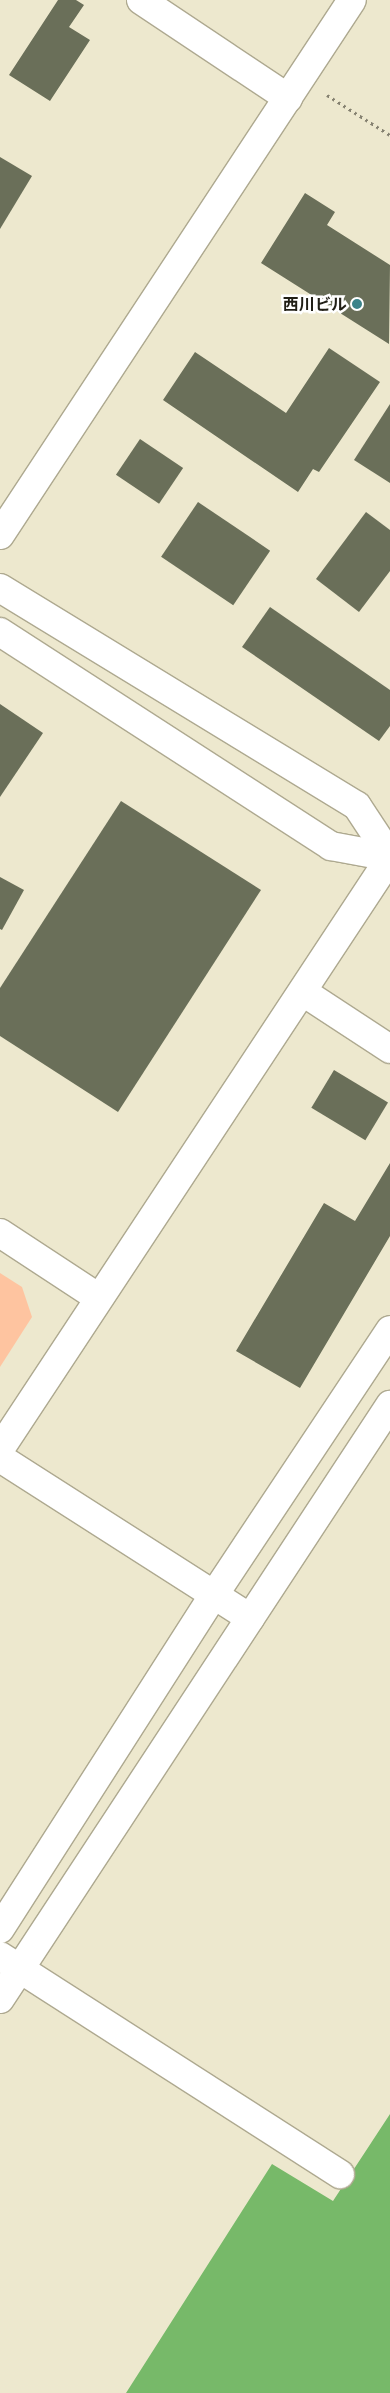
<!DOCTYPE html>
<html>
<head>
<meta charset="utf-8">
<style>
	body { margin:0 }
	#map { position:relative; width:390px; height:2393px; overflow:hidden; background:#ede8ce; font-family:"IBM Plex Sans","Noto Sans JP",sans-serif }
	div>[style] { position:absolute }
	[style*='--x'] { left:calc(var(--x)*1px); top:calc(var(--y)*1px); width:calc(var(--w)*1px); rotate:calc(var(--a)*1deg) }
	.green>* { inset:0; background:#fec4a0 }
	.water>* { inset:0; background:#77b969 }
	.building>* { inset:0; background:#6a6f59; transform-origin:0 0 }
	.path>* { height:3px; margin-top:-1.5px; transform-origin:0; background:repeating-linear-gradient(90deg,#858170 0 2.5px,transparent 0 6.5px) }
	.roads { filter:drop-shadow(1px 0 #aea990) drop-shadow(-1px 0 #aea990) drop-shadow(0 1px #aea990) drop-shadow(0 -1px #aea990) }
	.minor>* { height:28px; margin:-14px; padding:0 14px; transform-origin:14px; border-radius:14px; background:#fff }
	.tertiary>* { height:28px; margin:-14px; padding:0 14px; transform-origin:14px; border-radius:14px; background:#fff }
	.dots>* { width:14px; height:14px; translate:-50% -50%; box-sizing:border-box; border:2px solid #fff; border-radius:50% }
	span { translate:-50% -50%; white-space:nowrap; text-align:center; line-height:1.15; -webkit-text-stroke:5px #fff; paint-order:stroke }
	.poi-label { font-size:16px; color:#211f16; font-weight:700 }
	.right { translate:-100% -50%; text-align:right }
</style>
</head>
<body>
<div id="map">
	<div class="green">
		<div style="clip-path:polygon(0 1273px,22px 1287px,32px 1317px,0 1367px)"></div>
	</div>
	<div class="water">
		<div style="clip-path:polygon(390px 2114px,390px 2393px,126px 2393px,272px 2164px,333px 2201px)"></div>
	</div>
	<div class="building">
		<div style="clip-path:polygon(58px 0,76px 0,84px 5px,69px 27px,90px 40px,50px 101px,9px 75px)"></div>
		<div style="clip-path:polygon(0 157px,32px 176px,0 229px)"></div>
		<div style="clip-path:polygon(305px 193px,335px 212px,327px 225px,390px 265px,389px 344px,261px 263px)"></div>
		<div style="clip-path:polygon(329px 348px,380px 382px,319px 472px,313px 469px,298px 492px,163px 400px,195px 352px,286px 413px)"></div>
		<div style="clip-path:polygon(390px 404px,390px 483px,354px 460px)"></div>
		<div style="left:140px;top:439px;width:52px;height:43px;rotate:34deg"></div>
		<div style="left:198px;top:502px;width:87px;height:66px;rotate:34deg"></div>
		<div style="clip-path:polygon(366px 512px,390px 530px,390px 571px,359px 612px,316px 579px)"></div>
		<div style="clip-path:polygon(270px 607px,390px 690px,390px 726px,379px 741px,242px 647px)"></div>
		<div style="clip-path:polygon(0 704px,43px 733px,0 797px)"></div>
		<div style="clip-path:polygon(121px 801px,261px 890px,118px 1112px,0 1036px,0 988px)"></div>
		<div style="clip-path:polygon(0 877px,24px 890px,2px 930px,0 929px)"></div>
		<div style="left:334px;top:1070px;width:63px;height:44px;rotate:31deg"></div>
		<div style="clip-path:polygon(390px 1163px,390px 1236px,300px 1388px,236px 1351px,324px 1203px,355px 1221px)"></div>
	</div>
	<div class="path">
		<div style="--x:327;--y:95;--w:75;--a:32.4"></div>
	</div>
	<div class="roads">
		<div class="minor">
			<div style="--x:0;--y:1956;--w:404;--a:32.7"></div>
		</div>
		<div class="tertiary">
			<div style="--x:141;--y:0;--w:177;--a:33.7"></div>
			<div style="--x:0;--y:535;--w:640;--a:-56.66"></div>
			<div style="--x:0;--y:588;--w:418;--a:31.4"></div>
			<div style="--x:357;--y:806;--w:60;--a:56.6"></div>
			<div style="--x:0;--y:632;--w:394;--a:32.9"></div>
			<div style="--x:331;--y:846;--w:60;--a:10.6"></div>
			<div style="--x:303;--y:992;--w:104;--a:33.2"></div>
			<div style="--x:0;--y:1233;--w:118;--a:33.3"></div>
			<div style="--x:0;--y:1449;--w:708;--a:-56.58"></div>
			<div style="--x:0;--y:1458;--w:297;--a:32.6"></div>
			<div style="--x:0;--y:1929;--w:397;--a:-57.4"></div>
			<div style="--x:214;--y:1595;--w:318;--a:-56.4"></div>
			<div style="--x:0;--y:1999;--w:711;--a:-56.71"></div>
		</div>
	</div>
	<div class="dots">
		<div style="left:357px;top:304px;background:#3b838a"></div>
	</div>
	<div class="poi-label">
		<span class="right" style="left:347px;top:304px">西川ビル</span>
	</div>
</div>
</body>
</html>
